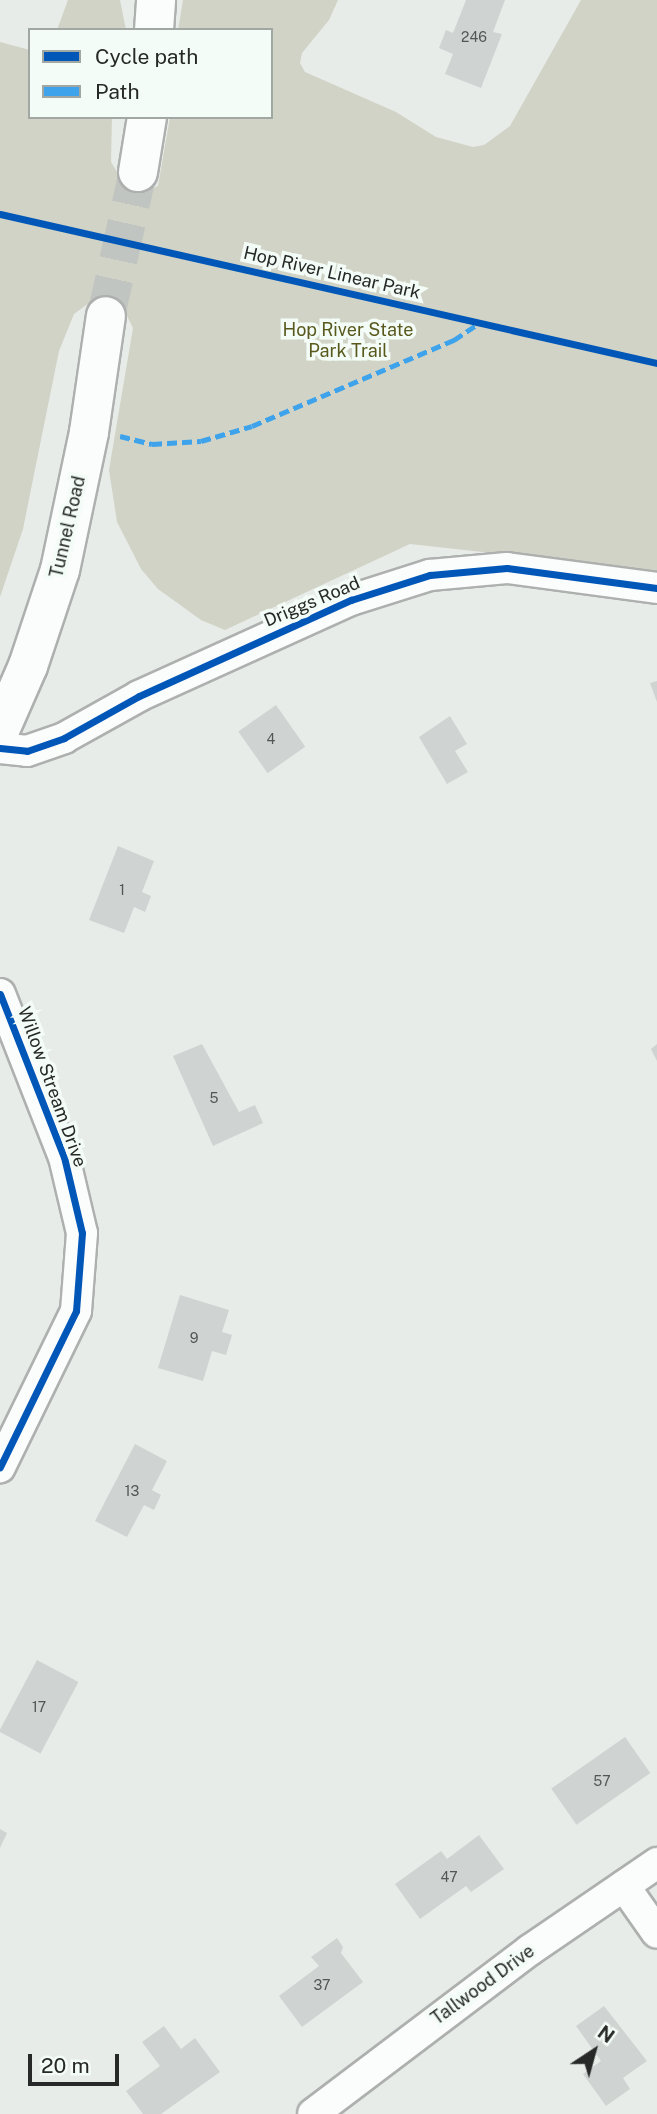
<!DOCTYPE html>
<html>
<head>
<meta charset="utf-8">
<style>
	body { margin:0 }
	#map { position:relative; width:657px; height:2114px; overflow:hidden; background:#e7ece9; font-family:"Public Sans",sans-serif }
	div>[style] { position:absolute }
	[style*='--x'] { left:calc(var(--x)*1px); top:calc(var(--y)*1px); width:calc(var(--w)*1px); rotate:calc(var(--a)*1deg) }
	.green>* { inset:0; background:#d0d3c5 }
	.building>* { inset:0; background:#cfd4d2; transform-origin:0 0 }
	.secondary-tunnel>* { height:38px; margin-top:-19px; transform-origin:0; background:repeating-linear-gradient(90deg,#c0c5c2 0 38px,transparent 0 57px) }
	.roads { filter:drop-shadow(2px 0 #adb0ae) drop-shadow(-2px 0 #adb0ae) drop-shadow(0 2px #adb0ae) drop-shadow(0 -2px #adb0ae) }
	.minor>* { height:30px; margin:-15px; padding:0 15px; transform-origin:15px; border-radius:15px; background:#fbfcfc }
	.secondary>* { height:38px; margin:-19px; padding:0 19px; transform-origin:19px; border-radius:19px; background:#fbfcfc }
	.quiet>* { height:5px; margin-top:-2.5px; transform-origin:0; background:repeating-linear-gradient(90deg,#3ea3eb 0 10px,transparent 0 15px) }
	.cycleway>* { height:7px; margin:-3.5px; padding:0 3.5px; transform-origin:3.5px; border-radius:3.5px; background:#0057b8 }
	span { translate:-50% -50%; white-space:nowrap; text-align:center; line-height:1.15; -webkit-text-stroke:7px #f3fcf7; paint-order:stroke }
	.number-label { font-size:14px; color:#525654 }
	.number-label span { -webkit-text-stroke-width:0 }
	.street-label { font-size:18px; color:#262927 }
	.park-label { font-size:18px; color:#59591d }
	.legend { position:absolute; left:28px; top:28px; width:245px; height:91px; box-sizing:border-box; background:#f3fcf7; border:2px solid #a1a8a4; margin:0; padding:9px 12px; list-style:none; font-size:21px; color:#262927 }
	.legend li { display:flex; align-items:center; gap:14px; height:35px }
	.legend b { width:35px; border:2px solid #a1a8a4 }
	.north { position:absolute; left:559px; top:2016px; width:70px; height:70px; -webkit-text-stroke:5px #f3fcf7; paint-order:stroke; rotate:36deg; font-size:19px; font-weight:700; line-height:28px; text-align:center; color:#262927 }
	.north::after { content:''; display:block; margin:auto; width:24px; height:32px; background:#262927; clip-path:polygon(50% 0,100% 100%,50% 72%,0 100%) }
	.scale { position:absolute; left:28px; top:2054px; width:91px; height:32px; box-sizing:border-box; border:4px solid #262927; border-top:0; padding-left:9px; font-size:21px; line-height:24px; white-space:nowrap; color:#262927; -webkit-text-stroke:5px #f3fcf7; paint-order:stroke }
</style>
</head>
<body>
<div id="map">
	<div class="green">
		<div style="clip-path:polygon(68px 0,120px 0,126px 30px,57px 30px)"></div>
		<div style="clip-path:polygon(183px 0,338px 0,329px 20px,302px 53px,300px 63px,305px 72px,396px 112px,436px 137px,473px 147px,484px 145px,510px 126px,581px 0,657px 0,657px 571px,410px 544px,225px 630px,201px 620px,158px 589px,141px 569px,117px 522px,109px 470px,133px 328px,120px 302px,100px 295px,74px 314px,59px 351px,23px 529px,0 597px,0 42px,30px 50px,30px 117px,112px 117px,111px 162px,122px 180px,139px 193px,158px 186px,170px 117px,271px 117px,271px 30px,178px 30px)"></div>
	</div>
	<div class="building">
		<div style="clip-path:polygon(466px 0,505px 0,493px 32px,502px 34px,481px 88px,445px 74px,453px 54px,439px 48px,446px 30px,453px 33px)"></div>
		<div style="clip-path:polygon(657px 681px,657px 702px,650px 683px)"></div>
		<div style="left:276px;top:705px;width:51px;height:46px;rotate:55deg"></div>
		<div style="clip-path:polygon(450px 716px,467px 744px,455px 751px,468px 772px,447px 784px,419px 737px)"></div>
		<div style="clip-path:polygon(118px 846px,154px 861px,142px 892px,151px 896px,145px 912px,134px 907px,124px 933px,89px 920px)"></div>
		<div style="clip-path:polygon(202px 1044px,239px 1112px,255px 1105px,263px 1123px,213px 1146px,173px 1056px)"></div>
		<div style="clip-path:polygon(657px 1044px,657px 1061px,651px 1049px)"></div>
		<div style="clip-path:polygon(180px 1295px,229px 1310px,222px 1332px,232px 1335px,226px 1355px,212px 1351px,203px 1381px,158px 1368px)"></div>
		<div style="clip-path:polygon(135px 1444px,167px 1461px,152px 1490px,161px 1495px,154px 1510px,144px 1505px,127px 1537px,95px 1521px)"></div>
		<div style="left:37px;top:1660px;width:47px;height:81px;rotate:28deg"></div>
		<div style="left:625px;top:1737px;width:44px;height:90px;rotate:55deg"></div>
		<div style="clip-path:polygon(0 1829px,7px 1833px,0 1848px)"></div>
		<div style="clip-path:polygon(479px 1835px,504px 1869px,471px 1892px,466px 1886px,420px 1919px,395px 1884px,441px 1851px,447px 1859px)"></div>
		<div style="clip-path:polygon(337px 1938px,343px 1947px,341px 1953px,363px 1982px,302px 2027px,279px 1996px,319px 1966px,311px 1957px)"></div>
		<div style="clip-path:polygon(604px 2006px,647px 2061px,623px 2078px,630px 2089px,606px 2106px,583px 2074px,601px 2061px,576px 2026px)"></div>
		<div style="clip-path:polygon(164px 2026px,181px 2049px,195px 2038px,220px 2072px,161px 2114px,143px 2114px,126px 2091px,160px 2066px,142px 2042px)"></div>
	</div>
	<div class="secondary-tunnel">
		<div style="--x:106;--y:316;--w:148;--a:-77.5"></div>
	</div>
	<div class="roads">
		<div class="minor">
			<div style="--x:0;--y:748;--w:27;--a:6"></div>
			<div style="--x:27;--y:751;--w:39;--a:-19"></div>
			<div style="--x:64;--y:738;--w:86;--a:-29.2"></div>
			<div style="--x:139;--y:696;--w:233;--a:-24.4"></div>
			<div style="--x:351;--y:600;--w:83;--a:-17.6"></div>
			<div style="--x:430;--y:575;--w:77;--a:-5.2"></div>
			<div style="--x:507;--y:568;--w:151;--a:7.6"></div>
			<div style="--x:0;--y:994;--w:175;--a:68.6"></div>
			<div style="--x:64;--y:1157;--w:78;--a:76.7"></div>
			<div style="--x:82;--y:1233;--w:78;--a:94.4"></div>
			<div style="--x:76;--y:1311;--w:174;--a:116"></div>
			<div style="--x:624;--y:1886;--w:57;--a:54.9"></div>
			<div style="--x:313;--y:2114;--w:272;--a:-37.1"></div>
			<div style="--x:530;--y:1950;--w:154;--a:-34.4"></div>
		</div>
		<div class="secondary">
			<div style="--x:154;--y:30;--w:30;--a:-86"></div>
			<div style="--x:138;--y:172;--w:56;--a:-80.7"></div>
			<div style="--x:0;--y:730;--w:70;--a:-66.4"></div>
			<div style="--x:28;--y:666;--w:101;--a:-71.6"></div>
			<div style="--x:60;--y:570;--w:141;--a:-78.1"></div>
			<div style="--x:89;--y:432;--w:117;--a:-81.7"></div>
		</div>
	</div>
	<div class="quiet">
		<div style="--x:120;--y:436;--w:33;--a:14"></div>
		<div style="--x:152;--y:444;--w:49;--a:-3.5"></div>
		<div style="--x:201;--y:441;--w:53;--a:-16.4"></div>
		<div style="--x:252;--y:426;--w:220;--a:-23.1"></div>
		<div style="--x:454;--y:340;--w:30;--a:-34"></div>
	</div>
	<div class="cycleway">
		<div style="--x:0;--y:214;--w:674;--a:12.78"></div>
		<div style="--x:0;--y:748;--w:27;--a:6"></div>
		<div style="--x:27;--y:751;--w:39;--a:-19"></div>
		<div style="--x:64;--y:738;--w:86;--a:-29.2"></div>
		<div style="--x:139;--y:696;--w:233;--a:-24.4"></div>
		<div style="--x:351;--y:600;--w:83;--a:-17.6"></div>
		<div style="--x:430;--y:575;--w:77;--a:-5.2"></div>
		<div style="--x:507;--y:568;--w:151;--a:7.6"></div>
		<div style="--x:0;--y:994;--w:175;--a:68.6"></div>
		<div style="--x:64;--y:1157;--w:78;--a:76.7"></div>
		<div style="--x:82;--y:1233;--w:78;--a:94.4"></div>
		<div style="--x:76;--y:1311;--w:174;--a:116"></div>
	</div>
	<div class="number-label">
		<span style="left:474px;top:37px">246</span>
		<span style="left:271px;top:739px">4</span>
		<span style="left:122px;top:890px">1</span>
		<span style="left:214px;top:1098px">5</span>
		<span style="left:194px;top:1338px">9</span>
		<span style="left:132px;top:1491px">13</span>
		<span style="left:39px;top:1707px">17</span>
		<span style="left:602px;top:1781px">57</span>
		<span style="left:449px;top:1877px">47</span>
		<span style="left:322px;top:1985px">37</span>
	</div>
	<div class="street-label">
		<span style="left:332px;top:273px;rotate:13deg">Hop River Linear Park</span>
		<span style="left:68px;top:527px;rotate:-77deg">Tunnel Road</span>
		<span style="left:312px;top:602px;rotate:-23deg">Driggs Road</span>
		<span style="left:52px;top:1087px;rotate:70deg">Willow Stream Drive</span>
		<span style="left:483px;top:1985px;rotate:-36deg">Tallwood Drive</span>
	</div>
	<div class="park-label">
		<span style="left:348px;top:341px">Hop River State<br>Park Trail</span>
	</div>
	<ul class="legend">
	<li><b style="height:9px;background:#0057b8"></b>Cycle path</li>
	<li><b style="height:9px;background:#3ea3eb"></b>Path</li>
	</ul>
	<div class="north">N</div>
	<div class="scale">20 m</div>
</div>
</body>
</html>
